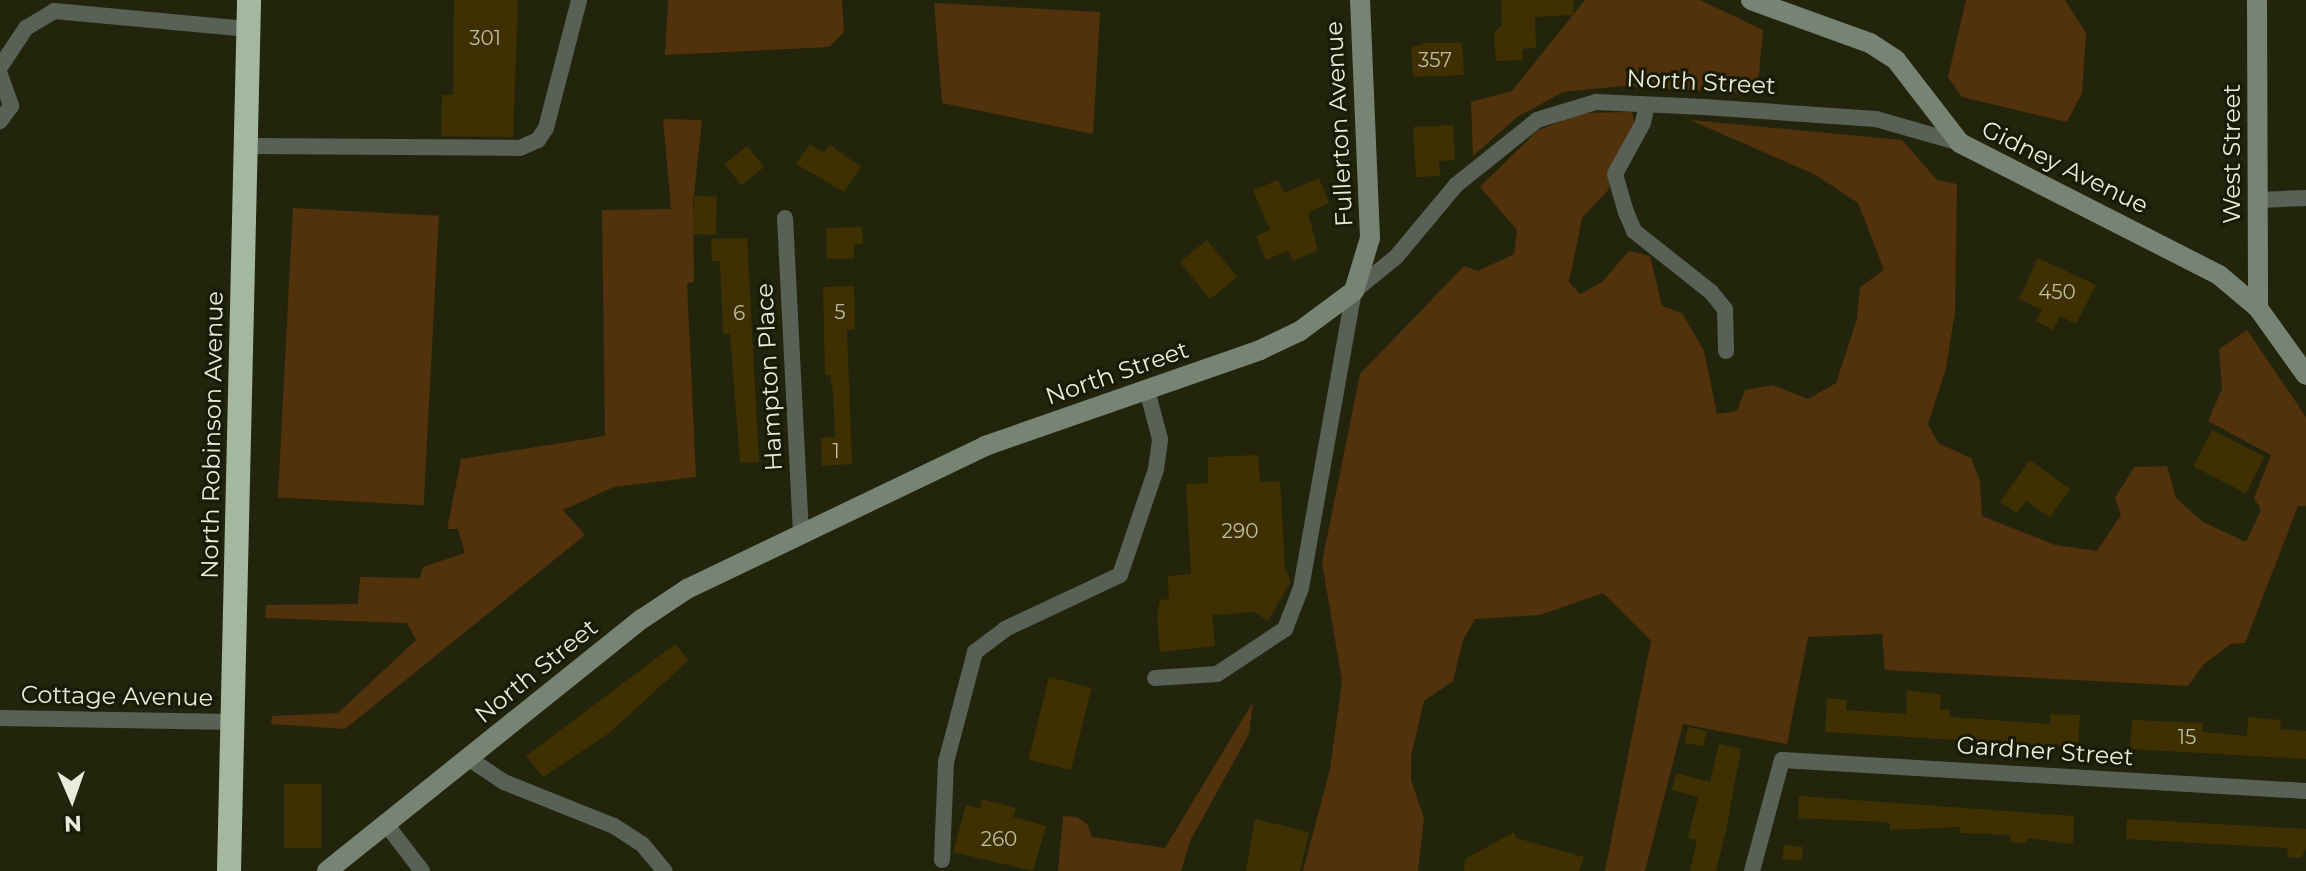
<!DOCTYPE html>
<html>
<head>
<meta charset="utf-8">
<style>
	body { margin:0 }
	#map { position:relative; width:2306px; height:871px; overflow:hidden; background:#22250c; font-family:Montserrat,sans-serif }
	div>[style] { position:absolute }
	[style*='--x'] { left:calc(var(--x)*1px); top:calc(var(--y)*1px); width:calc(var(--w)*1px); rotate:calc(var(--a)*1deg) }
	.green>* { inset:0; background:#52310d; transform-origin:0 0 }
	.building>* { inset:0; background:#3f3002; transform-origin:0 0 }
	.street>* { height:16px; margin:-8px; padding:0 8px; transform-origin:8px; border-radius:8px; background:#596157 }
	.secondary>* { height:20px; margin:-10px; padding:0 10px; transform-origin:10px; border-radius:10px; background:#778474 }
	.highway>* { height:24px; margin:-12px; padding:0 12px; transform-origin:12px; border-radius:12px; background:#a4b8a0 }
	span { translate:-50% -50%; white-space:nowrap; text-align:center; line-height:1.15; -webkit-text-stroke:6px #191b04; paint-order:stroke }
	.number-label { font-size:20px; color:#bebda6 }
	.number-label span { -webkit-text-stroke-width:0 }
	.street-label { font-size:24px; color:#e9ecdd }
	.north { position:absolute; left:32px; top:759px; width:80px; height:80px; -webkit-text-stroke:6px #191b04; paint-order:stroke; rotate:178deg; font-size:22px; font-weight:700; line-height:32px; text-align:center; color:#e9ecdd }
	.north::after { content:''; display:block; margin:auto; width:28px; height:36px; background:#e9ecdd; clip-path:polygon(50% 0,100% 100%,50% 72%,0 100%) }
</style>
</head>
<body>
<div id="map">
	<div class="green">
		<div style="clip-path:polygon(668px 0,842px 0,844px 32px,829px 47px,665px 55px)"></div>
		<div style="clip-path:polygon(1585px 0,1700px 0,1763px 30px,1757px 94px,1622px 86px,1563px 92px,1517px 117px,1473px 156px,1471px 102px,1512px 91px)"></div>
		<div style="clip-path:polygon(1966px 0,2065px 0,2086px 33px,2082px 93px,2067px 122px,1962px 97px,1948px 77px)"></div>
		<div style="clip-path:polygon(934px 3px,1100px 12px,1093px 134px,942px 103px)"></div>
		<div style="clip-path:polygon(1632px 112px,1635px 125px,1611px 170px,1609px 189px,1582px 218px,1569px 282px,1580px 294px,1602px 282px,1629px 251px,1650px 256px,1662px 306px,1682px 313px,1704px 351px,1717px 414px,1737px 411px,1745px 390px,1773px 385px,1808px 399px,1836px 383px,1857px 319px,1860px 287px,1884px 270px,1858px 203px,1816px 175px,1690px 120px,1902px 140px,1937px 180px,1957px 184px,1955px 312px,1946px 368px,1928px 424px,1938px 443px,1971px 458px,1980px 481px,1982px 516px,2055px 545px,2097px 551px,2121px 515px,2115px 498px,2134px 467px,2167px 466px,2176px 498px,2203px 522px,2246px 542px,2261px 510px,2254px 498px,2271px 455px,2208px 421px,2222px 389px,2219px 349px,2247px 330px,2306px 417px,2306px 506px,2298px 506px,2245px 643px,2231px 644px,2204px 664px,2188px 686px,1885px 670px,1882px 634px,1808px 637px,1787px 744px,1683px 724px,1645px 871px,1605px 871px,1651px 641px,1603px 593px,1540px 615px,1475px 619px,1463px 640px,1453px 681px,1424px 701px,1411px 756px,1411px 780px,1424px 818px,1418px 871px,1303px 871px,1330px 769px,1342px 681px,1322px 562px,1360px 374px,1464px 266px,1478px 271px,1514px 254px,1517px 230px,1480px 187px,1537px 131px,1581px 113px)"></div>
		<div style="clip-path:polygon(663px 119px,702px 120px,693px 204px,694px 282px,687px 283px,696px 477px,614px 487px,563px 510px,585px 535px,345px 729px,271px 724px,272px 716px,338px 713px,416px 640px,407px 623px,265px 618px,266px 605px,358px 604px,360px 577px,420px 578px,423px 567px,465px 553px,458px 529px,447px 529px,461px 459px,605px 436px,602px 210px,671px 209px)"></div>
		<div style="left:293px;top:208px;width:146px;height:290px;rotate:3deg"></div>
		<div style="clip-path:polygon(1253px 702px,1249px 734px,1190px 841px,1181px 871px,1058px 871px,1063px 816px,1077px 817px,1087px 824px,1092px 837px,1165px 848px)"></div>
	</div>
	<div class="building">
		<div style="clip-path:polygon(454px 0,518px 0,513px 137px,441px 136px,442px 95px,453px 95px)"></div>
		<div style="clip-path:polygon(1501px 0,1573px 0,1574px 15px,1535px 17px,1536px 48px,1522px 49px,1523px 60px,1496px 61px,1494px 32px,1502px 25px)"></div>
		<div style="clip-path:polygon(1424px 43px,1462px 43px,1464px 75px,1413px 77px,1411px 48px)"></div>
		<div style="clip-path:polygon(1453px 125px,1455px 160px,1439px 161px,1440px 176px,1416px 177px,1413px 127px)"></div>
		<div style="clip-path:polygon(810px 144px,824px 153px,830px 145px,861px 167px,844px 192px,796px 164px)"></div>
		<div style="left:747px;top:146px;width:27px;height:29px;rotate:51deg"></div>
		<div style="clip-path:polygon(1319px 178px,1329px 203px,1308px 213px,1318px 250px,1293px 261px,1288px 251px,1266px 260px,1256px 236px,1270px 230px,1253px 190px,1278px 180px,1284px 193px)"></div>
		<div style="left:694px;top:196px;width:23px;height:38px;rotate:2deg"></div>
		<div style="clip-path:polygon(862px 227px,863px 244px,854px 244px,854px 258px,827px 259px,826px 228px)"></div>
		<div style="clip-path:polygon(747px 238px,759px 462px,740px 463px,730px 334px,723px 334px,720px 261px,712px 261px,711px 239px)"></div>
		<div style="left:1207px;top:240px;width:48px;height:35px;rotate:51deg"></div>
		<div style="clip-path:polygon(2038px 258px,2096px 285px,2076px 324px,2060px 316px,2053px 330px,2036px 321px,2042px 310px,2019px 299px)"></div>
		<div style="clip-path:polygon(854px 286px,855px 329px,847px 330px,852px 464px,822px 466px,821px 438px,835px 437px,833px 392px,830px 375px,825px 375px,823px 287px)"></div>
		<div style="left:2212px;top:430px;width:59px;height:41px;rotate:27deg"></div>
		<div style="clip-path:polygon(1258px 455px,1260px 482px,1280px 481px,1285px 568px,1291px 581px,1268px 621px,1255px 612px,1212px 615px,1215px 646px,1160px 652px,1157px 617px,1160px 600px,1169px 599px,1168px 576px,1191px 574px,1186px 484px,1208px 483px,1208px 457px)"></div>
		<div style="clip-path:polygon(2030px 460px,2070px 489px,2050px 517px,2026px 501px,2017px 513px,2000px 502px)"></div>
		<div style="clip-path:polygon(675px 644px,689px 660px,608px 734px,543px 777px,526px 756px)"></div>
		<div style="left:1049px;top:677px;width:44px;height:85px;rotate:14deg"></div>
		<div style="clip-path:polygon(1907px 690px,1941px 695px,1940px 709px,1950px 710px,1950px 717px,2050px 724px,2050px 714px,2080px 715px,2078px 747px,1825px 732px,1827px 698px,1847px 700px,1846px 710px,1906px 714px)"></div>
		<div style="clip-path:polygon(2248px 717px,2281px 720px,2280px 729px,2306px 731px,2306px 759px,2130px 749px,2132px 720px,2203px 723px,2202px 732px,2247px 736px)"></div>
		<div style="left:1688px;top:727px;width:19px;height:16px;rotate:12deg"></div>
		<div style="clip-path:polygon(1719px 744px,1741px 749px,1726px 831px,1716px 871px,1690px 871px,1697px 840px,1688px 838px,1698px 797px,1672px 790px,1676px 773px,1710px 782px)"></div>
		<div style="left:284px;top:784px;width:37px;height:64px"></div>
		<div style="clip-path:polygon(1799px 796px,2074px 816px,2073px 844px,2027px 838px,2027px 843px,2009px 842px,2010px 835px,1960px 833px,1960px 827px,1890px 830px,1890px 823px,1884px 822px,1798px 818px)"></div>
		<div style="clip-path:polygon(982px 799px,1016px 808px,1013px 817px,1046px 826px,1033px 871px,953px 852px,966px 805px,980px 809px)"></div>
		<div style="clip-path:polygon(1255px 819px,1309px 832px,1300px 871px,1246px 871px)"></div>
		<div style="clip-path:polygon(2127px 819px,2306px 829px,2306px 849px,2301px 858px,2287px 857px,2288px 848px,2126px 839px)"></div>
		<div style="clip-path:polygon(1514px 832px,1516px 838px,1584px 857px,1579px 871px,1464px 871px,1465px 859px)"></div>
		<div style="left:1784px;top:845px;width:19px;height:14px;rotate:6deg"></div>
	</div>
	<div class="street">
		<div style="--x:0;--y:67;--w:47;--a:-56.3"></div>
		<div style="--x:26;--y:28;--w:33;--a:-31"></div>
		<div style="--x:54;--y:11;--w:196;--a:5.3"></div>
		<div style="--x:0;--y:75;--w:33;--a:70"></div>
		<div style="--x:11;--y:106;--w:19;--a:126"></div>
		<div style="--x:1647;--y:105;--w:18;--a:103"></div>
		<div style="--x:1643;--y:123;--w:58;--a:118.8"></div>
		<div style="--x:1615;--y:174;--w:40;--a:74"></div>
		<div style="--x:1626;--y:212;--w:21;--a:67"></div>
		<div style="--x:1634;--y:231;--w:98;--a:38.4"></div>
		<div style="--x:1711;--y:292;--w:22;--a:51"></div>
		<div style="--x:1725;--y:309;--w:42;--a:88.6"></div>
		<div style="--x:246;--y:146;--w:274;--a:0.4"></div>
		<div style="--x:520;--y:148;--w:20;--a:-24"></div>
		<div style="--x:538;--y:140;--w:14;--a:-56"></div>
		<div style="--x:546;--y:128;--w:132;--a:-75.5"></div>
		<div style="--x:2258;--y:200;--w:48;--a:-2.4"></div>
		<div style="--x:785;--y:218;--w:316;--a:87.1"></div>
		<div style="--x:1155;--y:678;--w:62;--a:-3.7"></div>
		<div style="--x:1217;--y:674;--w:82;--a:-33.5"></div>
		<div style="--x:1285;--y:629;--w:44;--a:-68.7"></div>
		<div style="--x:1301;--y:588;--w:302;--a:-79.9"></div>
		<div style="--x:1354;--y:291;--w:54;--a:-39"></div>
		<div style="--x:1396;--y:257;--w:94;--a:-50.2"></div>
		<div style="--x:1456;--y:185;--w:104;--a:-38.7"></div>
		<div style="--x:1537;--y:120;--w:62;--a:-17"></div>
		<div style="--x:1596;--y:102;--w:108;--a:2.7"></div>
		<div style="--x:1704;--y:107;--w:172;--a:4"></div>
		<div style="--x:1876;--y:119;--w:87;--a:15.9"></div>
		<div style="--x:0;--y:718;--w:234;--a:1"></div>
		<div style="--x:468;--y:758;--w:43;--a:33.7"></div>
		<div style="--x:504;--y:782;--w:118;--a:21.8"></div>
		<div style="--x:614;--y:826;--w:33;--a:33"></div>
		<div style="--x:642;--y:844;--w:35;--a:50"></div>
		<div style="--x:386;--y:824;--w:59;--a:52.5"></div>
		<div style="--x:942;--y:860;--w:98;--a:-87.7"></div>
		<div style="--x:946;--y:762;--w:114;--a:-75.2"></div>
		<div style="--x:975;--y:652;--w:38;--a:-37"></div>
		<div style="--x:1005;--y:629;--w:127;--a:-25.2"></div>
		<div style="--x:1120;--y:575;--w:112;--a:-71.2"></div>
		<div style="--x:1156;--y:469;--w:30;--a:-82"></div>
		<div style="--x:1160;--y:439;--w:51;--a:-104.9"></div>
		<div style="--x:1752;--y:871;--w:115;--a:-74.9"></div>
		<div style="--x:1782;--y:760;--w:525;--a:3.39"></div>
	</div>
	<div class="secondary">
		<div style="--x:1751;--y:0;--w:127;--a:19.9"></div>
		<div style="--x:1870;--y:43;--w:31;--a:33"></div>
		<div style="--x:1896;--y:60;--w:105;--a:52.4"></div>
		<div style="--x:1960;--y:143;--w:291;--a:27"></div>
		<div style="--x:2219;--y:275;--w:51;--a:40.2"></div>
		<div style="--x:2258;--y:308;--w:82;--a:54.4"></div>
		<div style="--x:2257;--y:0;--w:308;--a:89.8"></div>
		<div style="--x:327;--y:871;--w:403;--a:-38.7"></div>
		<div style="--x:642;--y:619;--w:54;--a:-33.7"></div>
		<div style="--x:687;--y:589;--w:331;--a:-25.6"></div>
		<div style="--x:985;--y:446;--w:291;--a:-19.2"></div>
		<div style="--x:1260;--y:350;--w:44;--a:-25.4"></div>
		<div style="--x:1300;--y:331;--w:67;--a:-36.5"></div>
		<div style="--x:1354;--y:291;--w:55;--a:-73.2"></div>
		<div style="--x:1370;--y:238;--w:238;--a:-92.4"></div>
	</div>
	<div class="highway">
		<div style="--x:229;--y:871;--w:871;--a:-88.68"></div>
	</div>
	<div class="number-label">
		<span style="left:485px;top:38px">301</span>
		<span style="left:1435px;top:60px">357</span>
		<span style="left:2057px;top:292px">450</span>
		<span style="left:840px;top:312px">5</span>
		<span style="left:739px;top:313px">6</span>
		<span style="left:836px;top:451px">1</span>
		<span style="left:1240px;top:531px">290</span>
		<span style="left:2187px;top:737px">15</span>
		<span style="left:999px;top:839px">260</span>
	</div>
	<div class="street-label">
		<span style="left:1701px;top:82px;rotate:3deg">North Street</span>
		<span style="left:1339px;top:124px;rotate:-93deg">Fullerton Avenue</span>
		<span style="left:2232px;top:154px;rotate:-90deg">West Street</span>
		<span style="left:2065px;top:167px;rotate:26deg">Gidney Avenue</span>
		<span style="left:1117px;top:373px;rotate:-19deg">North Street</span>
		<span style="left:769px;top:377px;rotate:-93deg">Hampton Place</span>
		<span style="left:212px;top:435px;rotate:-89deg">North Robinson Avenue</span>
		<span style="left:536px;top:671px;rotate:-39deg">North Street</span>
		<span style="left:117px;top:696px;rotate:1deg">Cottage Avenue</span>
		<span style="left:2045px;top:751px;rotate:4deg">Gardner Street</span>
	</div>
	<div class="north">N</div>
</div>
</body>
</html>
